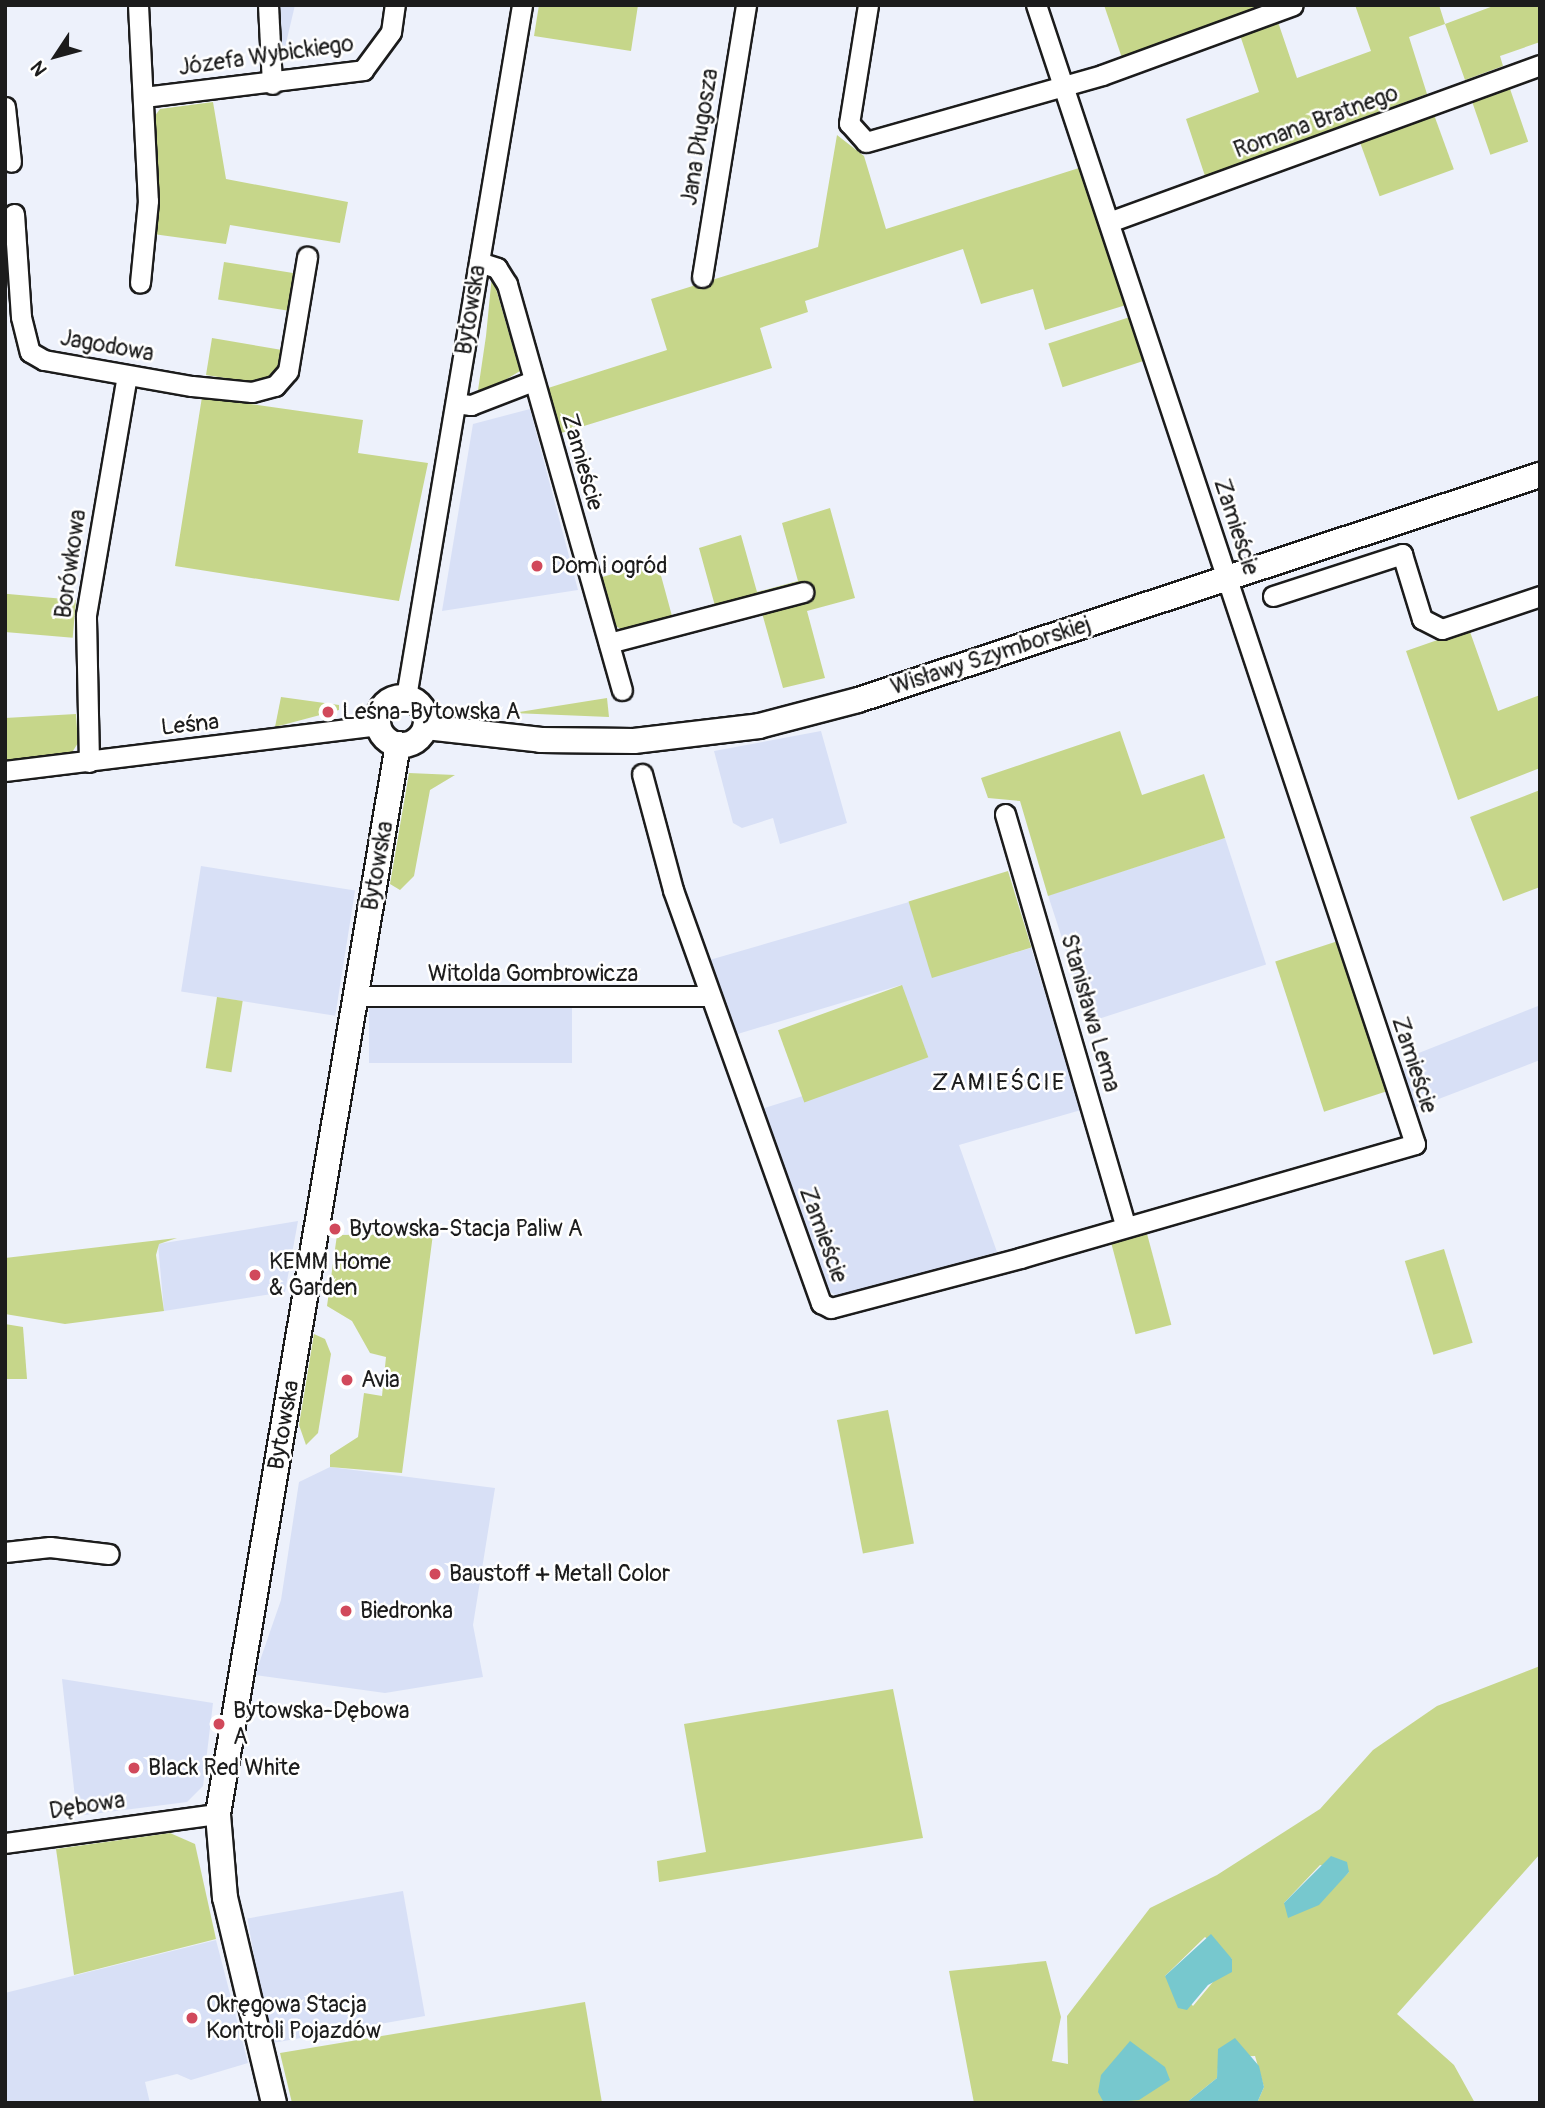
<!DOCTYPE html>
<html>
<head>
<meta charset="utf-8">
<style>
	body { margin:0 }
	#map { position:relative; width:1545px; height:2108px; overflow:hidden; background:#edf1fb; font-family:Pangolin,sans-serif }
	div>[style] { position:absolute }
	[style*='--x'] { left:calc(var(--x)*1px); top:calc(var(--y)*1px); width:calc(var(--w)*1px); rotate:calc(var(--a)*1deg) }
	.built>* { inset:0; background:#d8e0f6; transform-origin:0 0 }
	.green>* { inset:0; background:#c6d68a; transform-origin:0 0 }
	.water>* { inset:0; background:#77c8ce }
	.roads { filter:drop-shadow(2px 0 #1c1c1c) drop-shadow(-2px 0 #1c1c1c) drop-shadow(0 2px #1c1c1c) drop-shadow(0 -2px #1c1c1c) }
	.minor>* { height:19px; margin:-9.5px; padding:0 9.5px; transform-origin:9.5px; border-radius:9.5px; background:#fff }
	.major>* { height:24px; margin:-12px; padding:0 12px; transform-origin:12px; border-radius:12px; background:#fff }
	.major>.ring { margin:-12px; padding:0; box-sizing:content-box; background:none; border:24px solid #fff; border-radius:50% }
	.dots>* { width:19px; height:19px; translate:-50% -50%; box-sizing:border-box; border:4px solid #fff; border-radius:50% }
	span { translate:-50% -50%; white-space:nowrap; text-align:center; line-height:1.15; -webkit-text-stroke:5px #fff; paint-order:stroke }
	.street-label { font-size:23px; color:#1c1c1c }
	.poi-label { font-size:23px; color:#1c1c1c }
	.left { translate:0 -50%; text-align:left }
	.neighbourhood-label { font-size:24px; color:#1c1c1c; letter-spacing:2px }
	.frame { position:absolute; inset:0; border:7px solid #1c1c1c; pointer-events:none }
	.north { position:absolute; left:21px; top:21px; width:70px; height:70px; -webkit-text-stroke:5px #fff; paint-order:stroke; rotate:234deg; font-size:19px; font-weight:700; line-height:28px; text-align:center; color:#1c1c1c }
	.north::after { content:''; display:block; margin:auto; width:24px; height:32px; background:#1c1c1c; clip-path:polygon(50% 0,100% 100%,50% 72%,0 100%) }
</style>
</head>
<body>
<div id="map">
	<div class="built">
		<div style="clip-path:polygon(275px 5px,295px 5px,278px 77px)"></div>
		<div style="clip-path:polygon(530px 409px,578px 590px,442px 611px,473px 424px)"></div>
		<div style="clip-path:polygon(821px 731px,847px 823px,780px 844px,773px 818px,742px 828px,733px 823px,714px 751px)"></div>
		<div style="left:1225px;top:838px;width:133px;height:186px;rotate:72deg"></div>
		<div style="left:201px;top:866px;width:156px;height:127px;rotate:9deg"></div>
		<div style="clip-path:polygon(909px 902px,934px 976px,1031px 948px,1081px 1110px,959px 1145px,997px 1252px,839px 1297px,825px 1289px,758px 1110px,928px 1057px,901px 985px,731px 1036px,706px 961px)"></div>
		<div style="clip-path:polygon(1538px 1006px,1540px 1060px,1410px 1110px,1402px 1085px,1406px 1058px)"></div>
		<div style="left:572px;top:1008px;width:55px;height:203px;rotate:90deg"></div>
		<div style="clip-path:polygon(298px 1221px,285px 1292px,164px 1311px,158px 1244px)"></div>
		<div style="clip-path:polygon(330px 1467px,495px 1488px,473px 1625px,483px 1677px,385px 1693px,255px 1675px,281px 1600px,299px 1482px)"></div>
		<div style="clip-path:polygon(62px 1679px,213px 1703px,203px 1786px,187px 1802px,77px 1816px)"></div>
		<div style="left:403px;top:1891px;width:127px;height:158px;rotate:80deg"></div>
		<div style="clip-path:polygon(216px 1940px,248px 2063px,191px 2080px,177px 2074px,145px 2082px,150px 2103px,5px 2103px,5px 1993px)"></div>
	</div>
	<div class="green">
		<div style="clip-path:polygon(539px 5px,638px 5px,631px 51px,534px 36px)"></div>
		<div style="clip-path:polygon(1104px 5px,1264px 5px,1122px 58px)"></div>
		<div style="clip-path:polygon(1355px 5px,1439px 5px,1445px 24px,1496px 5px,1540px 5px,1540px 42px,1500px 56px,1503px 66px,1465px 80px,1445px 24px,1409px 37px,1427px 94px,1205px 176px,1186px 119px,1259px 92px,1240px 35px,1278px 22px,1297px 78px,1371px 51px)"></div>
		<div style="left:1509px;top:86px;width:59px;height:40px;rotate:71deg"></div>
		<div style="clip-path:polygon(213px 102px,226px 179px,348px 202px,340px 243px,230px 225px,226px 244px,153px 234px,159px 190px,154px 117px,160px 109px)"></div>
		<div style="left:1433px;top:112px;width:61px;height:79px;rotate:70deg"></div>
		<div style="clip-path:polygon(837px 135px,864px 156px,886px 229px,1079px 168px,1126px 305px,1045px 330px,1033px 289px,981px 304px,963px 249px,805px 301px,808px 312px,760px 328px,772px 368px,558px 434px,545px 389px,667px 350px,651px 299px,818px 247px)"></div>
		<div style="left:224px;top:262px;width:73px;height:38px;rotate:9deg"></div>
		<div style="clip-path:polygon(492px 275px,520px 371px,477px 397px,486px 336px)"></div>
		<div style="left:1133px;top:316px;width:46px;height:89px;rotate:72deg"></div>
		<div style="clip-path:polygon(212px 338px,282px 350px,278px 377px,268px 385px,206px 375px)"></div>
		<div style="clip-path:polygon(202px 397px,363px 420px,358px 453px,428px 463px,399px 601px,175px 566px)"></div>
		<div style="clip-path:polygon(830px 508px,855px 598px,807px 611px,825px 678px,783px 688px,762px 613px,720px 624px,699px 548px,741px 535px,757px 592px,798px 581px,782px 523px)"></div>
		<div style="clip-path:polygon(657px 561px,672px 616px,622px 630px,611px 623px,599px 578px)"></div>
		<div style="left:76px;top:600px;width:38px;height:71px;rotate:95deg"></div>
		<div style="clip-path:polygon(1469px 629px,1498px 711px,1540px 695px,1540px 768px,1458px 800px,1406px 651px)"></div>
		<div style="clip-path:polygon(281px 697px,339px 705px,339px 710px,275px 727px)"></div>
		<div style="clip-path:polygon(607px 698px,609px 717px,513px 713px)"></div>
		<div style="clip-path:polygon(76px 714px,78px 743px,71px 754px,5px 762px,5px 718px)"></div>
		<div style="clip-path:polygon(1120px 731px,1142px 795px,1204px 774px,1225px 838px,1048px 896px,1020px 801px,988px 798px,981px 778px)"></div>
		<div style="clip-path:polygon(409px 773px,455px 775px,430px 790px,414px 876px,400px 890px,390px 884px)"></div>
		<div style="clip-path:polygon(1540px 790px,1540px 887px,1503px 901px,1470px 817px)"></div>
		<div style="left:1008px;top:871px;width:80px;height:104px;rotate:73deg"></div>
		<div style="left:1338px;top:941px;width:158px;height:66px;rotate:72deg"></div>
		<div style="left:902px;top:985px;width:77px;height:132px;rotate:70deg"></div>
		<div style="left:217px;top:997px;width:26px;height:72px;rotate:9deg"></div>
		<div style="left:1146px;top:1230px;width:98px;height:37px;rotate:75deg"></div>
		<div style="clip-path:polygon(433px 1234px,402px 1473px,330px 1467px,330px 1455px,358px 1437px,364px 1393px,382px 1396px,386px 1357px,370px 1353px,352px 1321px,327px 1306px,337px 1235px)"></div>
		<div style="clip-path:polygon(177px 1238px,159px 1244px,156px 1255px,164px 1311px,65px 1324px,5px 1314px,5px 1258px)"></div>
		<div style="left:1444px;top:1249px;width:98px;height:41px;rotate:73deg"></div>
		<div style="clip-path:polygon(5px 1324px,23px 1327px,27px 1379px,5px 1379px)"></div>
		<div style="clip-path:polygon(314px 1334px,325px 1339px,331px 1354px,318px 1433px,306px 1445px,299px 1425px)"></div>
		<div style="left:888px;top:1410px;width:136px;height:52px;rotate:79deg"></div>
		<div style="clip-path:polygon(evenodd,1540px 1666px,1540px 1854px,1397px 2014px,1454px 2065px,1475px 2103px,1257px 2103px,1264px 2087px,1255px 2056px,1219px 2057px,1217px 2078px,1186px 2103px,974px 2103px,949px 1971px,1046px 1961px,1061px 2017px,1052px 2061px,1068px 2064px,1067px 2016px,1150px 1908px,1217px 1875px,1320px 1809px,1373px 1750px,1437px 1706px,1540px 1666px,1320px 1865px,1349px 1872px,1313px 1906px,1284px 1903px,1320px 1865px,1540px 1666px,1205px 1937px,1232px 1959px,1193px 2006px,1165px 1976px,1205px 1937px)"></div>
		<div style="clip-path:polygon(893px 1689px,923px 1838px,659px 1882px,657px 1861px,706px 1852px,684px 1724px)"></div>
		<div style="clip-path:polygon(170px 1833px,195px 1844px,216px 1939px,74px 1975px,56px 1849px)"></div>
		<div style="clip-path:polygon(585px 2002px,602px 2103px,292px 2103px,280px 2053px)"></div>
	</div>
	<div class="water">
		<div style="clip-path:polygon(1331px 1856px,1347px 1862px,1349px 1872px,1319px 1905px,1288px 1918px,1284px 1903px)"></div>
		<div style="clip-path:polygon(1211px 1934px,1232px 1959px,1232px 1972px,1208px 1985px,1187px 2010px,1178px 2008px,1165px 1976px)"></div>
		<div style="clip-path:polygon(1235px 2038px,1259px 2066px,1264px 2087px,1257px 2103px,1186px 2103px,1217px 2078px,1218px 2049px)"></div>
		<div style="clip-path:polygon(1130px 2041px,1165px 2067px,1170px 2080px,1139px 2100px,1104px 2103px,1098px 2092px,1101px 2075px)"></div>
	</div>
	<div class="roads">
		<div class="minor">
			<div style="--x:138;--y:5;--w:196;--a:87.1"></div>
			<div style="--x:148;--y:201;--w:82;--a:95.6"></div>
			<div style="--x:268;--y:5;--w:79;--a:87.1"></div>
			<div style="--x:868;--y:5;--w:120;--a:99.1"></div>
			<div style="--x:849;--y:123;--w:25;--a:48"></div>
			<div style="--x:866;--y:142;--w:245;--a:-15.8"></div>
			<div style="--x:1102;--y:75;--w:203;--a:-20.1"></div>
			<div style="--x:144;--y:97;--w:221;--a:-7"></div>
			<div style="--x:363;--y:70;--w:47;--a:-53.6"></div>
			<div style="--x:391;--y:32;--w:27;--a:-82"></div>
			<div style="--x:5;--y:107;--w:55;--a:83.8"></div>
			<div style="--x:14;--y:214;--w:103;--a:86.1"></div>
			<div style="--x:21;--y:317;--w:36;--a:76"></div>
			<div style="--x:30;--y:352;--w:16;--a:30"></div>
			<div style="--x:44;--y:360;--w:150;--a:10"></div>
			<div style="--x:192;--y:386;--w:60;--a:5.7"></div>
			<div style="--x:252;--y:392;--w:24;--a:-15"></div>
			<div style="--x:275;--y:386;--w:20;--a:-49"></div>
			<div style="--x:288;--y:371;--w:116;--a:-80.5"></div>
			<div style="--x:1109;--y:222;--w:459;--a:-20"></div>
			<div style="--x:479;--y:262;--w:19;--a:18"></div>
			<div style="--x:497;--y:268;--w:19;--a:58"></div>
			<div style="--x:507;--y:284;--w:422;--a:74.2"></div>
			<div style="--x:702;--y:277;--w:276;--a:-80.8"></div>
			<div style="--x:456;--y:403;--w:15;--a:8"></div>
			<div style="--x:471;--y:405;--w:66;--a:-21.2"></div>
			<div style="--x:1273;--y:596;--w:136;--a:-18"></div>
			<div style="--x:1402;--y:554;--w:68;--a:72.9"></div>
			<div style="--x:1422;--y:619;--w:22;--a:27"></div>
			<div style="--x:1442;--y:629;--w:103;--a:-18.6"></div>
			<div style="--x:609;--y:643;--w:201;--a:-14.7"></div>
			<div style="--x:406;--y:697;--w:702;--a:-80.48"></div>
			<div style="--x:89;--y:762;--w:147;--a:-91.2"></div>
			<div style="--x:86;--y:615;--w:243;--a:-80.3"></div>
			<div style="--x:5;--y:771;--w:377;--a:-7"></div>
			<div style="--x:642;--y:774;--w:120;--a:75"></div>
			<div style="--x:673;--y:890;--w:439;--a:70.3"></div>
			<div style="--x:821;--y:1303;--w:11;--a:27"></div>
			<div style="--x:831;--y:1308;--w:196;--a:-14.8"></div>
			<div style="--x:1020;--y:1258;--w:411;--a:-16.1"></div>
			<div style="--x:1415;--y:1144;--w:1200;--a:-108.4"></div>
			<div style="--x:1005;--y:814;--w:430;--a:73.7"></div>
			<div style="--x:356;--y:996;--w:354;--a:0"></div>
			<div style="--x:5;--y:1552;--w:45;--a:-6.3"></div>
			<div style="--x:50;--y:1547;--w:59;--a:6.8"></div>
			<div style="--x:5;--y:1843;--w:215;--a:-7.8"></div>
		</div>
		<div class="major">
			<div class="ring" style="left:378px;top:697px;width:24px;height:24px"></div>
			<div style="--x:426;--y:727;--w:116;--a:6.4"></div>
			<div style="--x:541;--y:740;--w:93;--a:0.6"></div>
			<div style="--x:634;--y:741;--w:126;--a:-6.8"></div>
			<div style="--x:759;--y:726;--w:102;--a:-14.7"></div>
			<div style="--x:858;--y:700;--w:718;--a:-18.26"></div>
			<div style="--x:274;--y:2103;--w:211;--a:-103.4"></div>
			<div style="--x:225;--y:1898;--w:84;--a:-94.8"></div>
			<div style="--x:218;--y:1814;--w:1085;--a:-80.45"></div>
		</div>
	</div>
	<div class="dots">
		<div style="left:537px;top:566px;background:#d1495b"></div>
		<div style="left:328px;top:712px;background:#d1495b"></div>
		<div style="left:335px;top:1229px;background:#d1495b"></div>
		<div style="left:255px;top:1275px;background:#d1495b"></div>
		<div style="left:347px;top:1380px;background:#d1495b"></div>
		<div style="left:435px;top:1574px;background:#d1495b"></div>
		<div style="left:346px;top:1611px;background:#d1495b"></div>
		<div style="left:219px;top:1724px;background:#d1495b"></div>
		<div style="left:134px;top:1768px;background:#d1495b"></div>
		<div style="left:192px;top:2018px;background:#d1495b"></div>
	</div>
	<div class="street-label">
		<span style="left:266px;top:56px;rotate:-8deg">Józefa Wybickiego</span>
		<span style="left:1316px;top:122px;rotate:-20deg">Romana Bratnego</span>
		<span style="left:700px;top:137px;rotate:-81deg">Jana Długosza</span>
		<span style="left:471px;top:310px;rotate:-81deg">Bytowska</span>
		<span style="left:107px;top:346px;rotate:10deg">Jagodowa</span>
		<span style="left:582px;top:462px;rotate:74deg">Zamieście</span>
		<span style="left:1236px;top:527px;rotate:72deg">Zamieście</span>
		<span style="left:71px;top:564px;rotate:-82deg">Borówkowa</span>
		<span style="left:991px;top:656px;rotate:-18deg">Wisławy Szymborskiej</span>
		<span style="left:190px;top:725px;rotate:-6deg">Leśna</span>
		<span style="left:378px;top:866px;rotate:-80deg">Bytowska</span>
		<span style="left:533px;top:974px">Witolda Gombrowicza</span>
		<span style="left:1090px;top:1013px;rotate:74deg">Stanisława Lema</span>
		<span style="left:1414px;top:1065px;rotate:72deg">Zamieście</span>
		<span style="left:823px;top:1235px;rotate:70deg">Zamieście</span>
		<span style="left:284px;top:1425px;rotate:-80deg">Bytowska</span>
		<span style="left:87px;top:1806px;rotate:-9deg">Dębowa</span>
	</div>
	<div class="poi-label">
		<span class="left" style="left:551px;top:566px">Dom i ogród</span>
		<span class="left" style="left:342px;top:712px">Leśna-Bytowska A</span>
		<span class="left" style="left:349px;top:1229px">Bytowska-Stacja Paliw A</span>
		<span class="left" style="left:269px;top:1275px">KEMM Home<br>&amp; Garden</span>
		<span class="left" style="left:361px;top:1380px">Avia</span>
		<span class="left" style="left:449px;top:1574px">Baustoff + Metall Color</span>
		<span class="left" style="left:360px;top:1611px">Biedronka</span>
		<span class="left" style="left:233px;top:1724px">Bytowska-Dębowa<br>A</span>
		<span class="left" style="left:148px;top:1768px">Black Red White</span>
		<span class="left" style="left:206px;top:2018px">Okręgowa Stacja<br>Kontroli Pojazdów</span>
	</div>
	<div class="neighbourhood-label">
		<span style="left:999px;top:1083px">ZAMIEŚCIE</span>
	</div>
	<div class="frame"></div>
	<div class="north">N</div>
</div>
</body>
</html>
